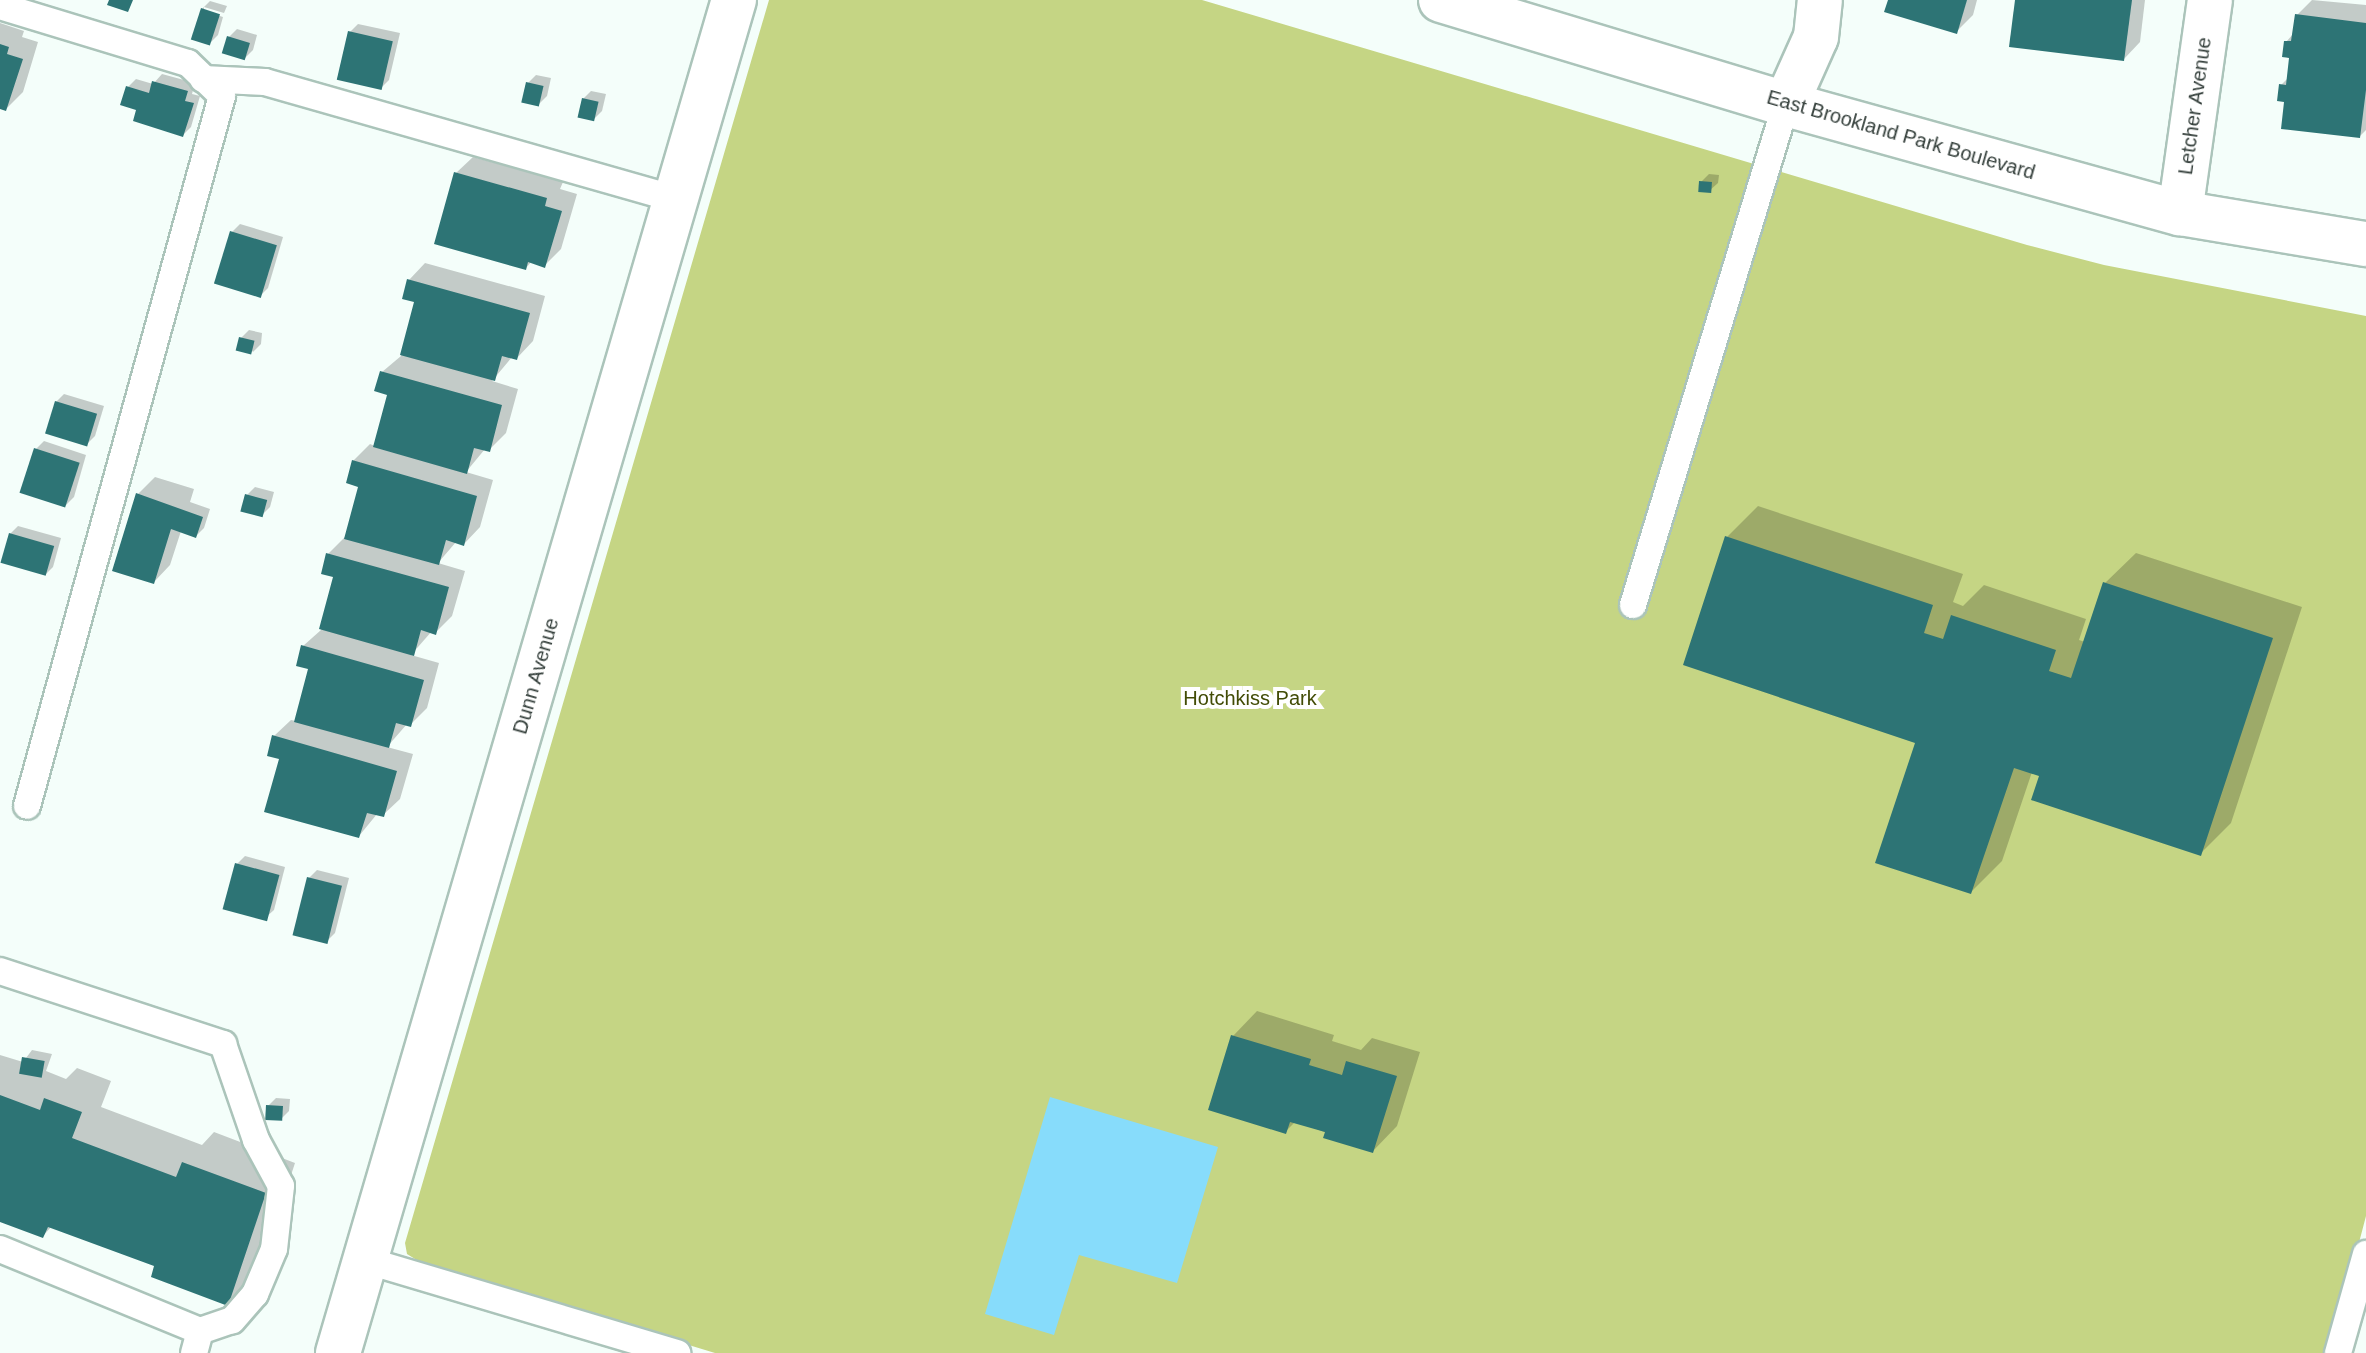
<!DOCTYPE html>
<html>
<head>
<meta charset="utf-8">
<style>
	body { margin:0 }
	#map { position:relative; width:2366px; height:1353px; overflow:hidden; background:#f4fefa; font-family:Helvetica,sans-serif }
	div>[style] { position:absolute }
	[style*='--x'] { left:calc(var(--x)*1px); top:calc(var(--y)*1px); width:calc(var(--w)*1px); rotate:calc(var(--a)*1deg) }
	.green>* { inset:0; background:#c5d584 }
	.water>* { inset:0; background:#87dcfb }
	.shadow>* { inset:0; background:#0003 }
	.building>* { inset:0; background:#2d7475; transform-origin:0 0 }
	.roads { filter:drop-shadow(2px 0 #abc4ba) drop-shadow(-2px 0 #abc4ba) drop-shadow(0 2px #abc4ba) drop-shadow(0 -2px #abc4ba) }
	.service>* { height:26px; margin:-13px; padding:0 13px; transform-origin:13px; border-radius:13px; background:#fff }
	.minor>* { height:44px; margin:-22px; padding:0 22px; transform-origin:22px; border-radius:22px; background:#fff }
	.secondary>* { height:44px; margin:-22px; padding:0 22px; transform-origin:22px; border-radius:22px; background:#fff }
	span { translate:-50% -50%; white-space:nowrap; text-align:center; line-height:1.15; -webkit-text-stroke:8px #fff; paint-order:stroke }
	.street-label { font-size:20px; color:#343f3b }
	.park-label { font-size:20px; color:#424c06 }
</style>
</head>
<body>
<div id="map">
	<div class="green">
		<div style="clip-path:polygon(769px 0,1202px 0,2027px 245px,2104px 265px,2366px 316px,2366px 1216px,2330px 1353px,715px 1353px,423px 1264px,407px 1254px,405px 1243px)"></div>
	</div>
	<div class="water">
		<div style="clip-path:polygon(1050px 1097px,1218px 1147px,1177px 1283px,1079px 1255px,1054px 1335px,985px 1314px)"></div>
	</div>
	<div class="shadow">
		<div style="clip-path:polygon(1890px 0,1977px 0,1973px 15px,1956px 32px)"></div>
		<div style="clip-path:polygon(2017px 0,2145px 0,2140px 42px,2124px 59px)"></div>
		<div style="clip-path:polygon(2312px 0,2366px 5px,2366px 130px,2360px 136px,2286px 100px,2281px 85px,2289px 77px,2291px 57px,2286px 42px,2294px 33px,2297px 15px)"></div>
		<div style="clip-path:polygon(210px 1px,227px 6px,224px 13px,204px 7px)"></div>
		<div style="clip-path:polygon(204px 7px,204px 11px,223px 17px,218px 35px,210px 43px,202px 9px)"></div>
		<div style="clip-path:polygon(0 23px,24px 31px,22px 37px,38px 42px,23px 92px,6px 109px,0 107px)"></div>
		<div style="clip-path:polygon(358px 24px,400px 33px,389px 80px,381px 88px,350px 32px)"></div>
		<div style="clip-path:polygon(237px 29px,257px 35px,253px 50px,245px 58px,229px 37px)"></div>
		<div style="clip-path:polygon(162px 74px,195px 83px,192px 94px,200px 96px,191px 127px,183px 135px,138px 108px,123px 103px,128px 87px,136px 79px,153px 84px)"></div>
		<div style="clip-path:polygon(536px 75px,551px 78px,547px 96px,539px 104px,528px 83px)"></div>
		<div style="clip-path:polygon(591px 91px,606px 94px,602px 111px,594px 119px,583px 99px)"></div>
		<div style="clip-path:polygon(473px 157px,563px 182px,560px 189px,577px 194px,561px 249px,545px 265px,532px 261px,526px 268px,456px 173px)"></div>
		<div style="clip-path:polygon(1709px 174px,1719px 175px,1718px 183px,1709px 191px,1701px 182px)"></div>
		<div style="clip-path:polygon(240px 224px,283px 237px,268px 288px,260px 296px,232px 232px)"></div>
		<div style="clip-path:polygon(425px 263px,545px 296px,533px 341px,517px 358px,512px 357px,492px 381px,518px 389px,506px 433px,489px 450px,485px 449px,466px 472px,493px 480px,480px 527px,464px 544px,456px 542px,438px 563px,465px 571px,452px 616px,436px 632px,432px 631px,411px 655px,439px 663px,427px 708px,410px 725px,407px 724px,387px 747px,413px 754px,400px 799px,383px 815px,377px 814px,359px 836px,282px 758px,274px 736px,291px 720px,296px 721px,311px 668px,303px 646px,321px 630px,336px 575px,328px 554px,345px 537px,361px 485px,353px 461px,370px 444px,375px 446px,389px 394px,382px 372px,401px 356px,417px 301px,409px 280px)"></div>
		<div style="clip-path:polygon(249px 330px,262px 333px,261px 344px,253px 352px,241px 338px)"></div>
		<div style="clip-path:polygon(64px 394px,104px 406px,95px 436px,87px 444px,56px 402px)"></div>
		<div style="clip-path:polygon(44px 441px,86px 455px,74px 497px,66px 505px,36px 449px)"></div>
		<div style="clip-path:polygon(155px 477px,194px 489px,190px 502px,210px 509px,204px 528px,196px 536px,181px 531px,170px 565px,154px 582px,138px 494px)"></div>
		<div style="clip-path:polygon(255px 487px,274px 492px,270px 507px,262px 515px,247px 495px)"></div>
		<div style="clip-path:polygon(1758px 506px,1963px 574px,1953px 602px,1963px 606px,1984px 585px,2086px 619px,2079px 640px,2085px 642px,2105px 583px,2136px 553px,2302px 607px,2231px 823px,2200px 854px,2032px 772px,2002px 861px,1971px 892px,1917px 741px,1727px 537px)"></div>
		<div style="clip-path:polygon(18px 526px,61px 538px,53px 567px,45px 575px,10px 534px)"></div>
		<div style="clip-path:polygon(245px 856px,285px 867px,274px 910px,265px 918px,237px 864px)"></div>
		<div style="clip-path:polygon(317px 870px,349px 878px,335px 933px,327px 941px,309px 878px)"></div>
		<div style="clip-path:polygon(1257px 1011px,1334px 1035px,1332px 1041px,1361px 1050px,1372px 1038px,1420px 1052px,1397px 1126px,1373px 1151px,1296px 1121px,1285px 1132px,1233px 1036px)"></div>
		<div style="clip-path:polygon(32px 1050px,52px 1054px,46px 1071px,66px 1079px,77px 1068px,111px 1081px,101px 1107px,202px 1145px,214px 1132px,295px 1163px,259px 1273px,228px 1303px,157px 1265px,52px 1226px,43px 1236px,0 1220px,0 1055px,23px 1062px)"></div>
		<div style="clip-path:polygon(276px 1098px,290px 1099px,289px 1111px,281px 1119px,268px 1106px)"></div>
	</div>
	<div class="building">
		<div style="clip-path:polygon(109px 0,133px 0,128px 12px,107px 5px)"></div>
		<div style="clip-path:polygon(1888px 0,1967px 0,1957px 34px,1884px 12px)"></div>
		<div style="clip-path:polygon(2015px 0,2132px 0,2124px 61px,2009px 47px)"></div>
		<div style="left:201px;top:8px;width:20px;height:33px;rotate:18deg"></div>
		<div style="clip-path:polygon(2295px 14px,2366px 23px,2366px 90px,2360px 138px,2281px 129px,2284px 102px,2277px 101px,2279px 84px,2286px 85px,2289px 58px,2282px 57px,2284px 41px,2291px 41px)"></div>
		<div style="left:348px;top:31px;width:46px;height:50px;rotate:13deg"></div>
		<div style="left:227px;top:36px;width:24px;height:18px;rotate:17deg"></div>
		<div style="clip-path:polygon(0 44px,9px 47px,7px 54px,23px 59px,6px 111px,0 109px)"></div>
		<div style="clip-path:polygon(152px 81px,188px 91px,185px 101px,194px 103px,183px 137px,133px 121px,136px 110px,120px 105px,126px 86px,149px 93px)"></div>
		<div style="left:526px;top:82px;width:18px;height:21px;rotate:13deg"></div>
		<div style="left:582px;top:98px;width:17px;height:20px;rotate:13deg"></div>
		<div style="clip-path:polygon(454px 172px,547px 198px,545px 206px,562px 211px,545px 268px,528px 262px,526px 270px,434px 244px)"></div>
		<div style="left:1699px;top:181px;width:13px;height:11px;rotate:4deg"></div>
		<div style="left:230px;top:231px;width:49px;height:55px;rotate:17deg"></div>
		<div style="clip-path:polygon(407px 279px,530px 313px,517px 360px,502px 356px,495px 381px,400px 355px,414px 302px,402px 299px)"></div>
		<div style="left:239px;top:337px;width:16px;height:14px;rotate:14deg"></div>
		<div style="clip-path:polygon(380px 371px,502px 405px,490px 452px,474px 448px,467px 474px,373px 447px,387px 395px,374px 391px)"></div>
		<div style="left:55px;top:401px;width:44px;height:34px;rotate:17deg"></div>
		<div style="left:34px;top:448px;width:48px;height:47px;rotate:18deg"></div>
		<div style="clip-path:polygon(352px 460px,477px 496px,464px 546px,446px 540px,439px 565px,344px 539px,358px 487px,346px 483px)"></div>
		<div style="clip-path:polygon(136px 493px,203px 517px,196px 538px,171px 529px,154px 584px,112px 571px)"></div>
		<div style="left:245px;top:494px;width:23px;height:18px;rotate:15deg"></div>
		<div style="left:9px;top:533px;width:47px;height:31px;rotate:16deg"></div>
		<div style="clip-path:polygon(1725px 536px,1933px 605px,1924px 633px,1943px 639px,1951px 615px,2056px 650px,2049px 671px,2071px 678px,2103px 582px,2273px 638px,2201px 856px,2031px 800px,2039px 776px,2014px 768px,1971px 894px,1875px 863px,1915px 743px,1683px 665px)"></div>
		<div style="clip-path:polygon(326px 553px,449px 587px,436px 635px,421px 630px,414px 656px,319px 629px,333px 577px,321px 574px)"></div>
		<div style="clip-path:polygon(301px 645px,424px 680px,411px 727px,396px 723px,389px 748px,294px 722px,308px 669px,296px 666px)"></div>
		<div style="clip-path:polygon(272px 735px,397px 771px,384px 817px,367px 813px,359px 838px,264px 812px,279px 759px,267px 756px)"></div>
		<div style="left:235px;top:863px;width:46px;height:48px;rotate:15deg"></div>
		<div style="left:307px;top:877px;width:36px;height:60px;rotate:14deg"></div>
		<div style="clip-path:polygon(1231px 1035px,1311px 1059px,1309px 1065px,1342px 1075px,1346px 1061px,1397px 1076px,1373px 1153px,1323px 1138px,1325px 1132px,1290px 1122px,1286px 1134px,1208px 1110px)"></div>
		<div style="left:22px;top:1057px;width:23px;height:17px;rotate:10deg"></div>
		<div style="clip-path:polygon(0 1095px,40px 1110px,44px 1098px,82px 1112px,72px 1138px,176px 1177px,182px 1162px,266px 1193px,228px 1306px,151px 1277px,154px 1266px,48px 1227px,43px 1238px,0 1222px)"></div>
		<div style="left:266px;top:1105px;width:17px;height:15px;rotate:3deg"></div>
	</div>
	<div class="roads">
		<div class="service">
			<div style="--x:0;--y:6;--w:196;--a:16.9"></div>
			<div style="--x:188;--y:63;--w:47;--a:44.1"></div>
			<div style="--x:222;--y:96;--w:736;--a:105.36"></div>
			<div style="--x:203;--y:79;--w:62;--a:2.8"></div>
			<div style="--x:265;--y:82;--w:427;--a:15.9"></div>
			<div style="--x:1633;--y:605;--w:524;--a:-73.02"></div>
			<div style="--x:0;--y:971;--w:235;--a:18.1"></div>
			<div style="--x:223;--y:1044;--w:102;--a:71"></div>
			<div style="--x:256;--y:1140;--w:52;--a:61.5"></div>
			<div style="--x:281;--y:1186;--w:63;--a:96.3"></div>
			<div style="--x:274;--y:1249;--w:49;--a:112.9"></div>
			<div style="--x:255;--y:1294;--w:35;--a:131"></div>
			<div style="--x:232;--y:1320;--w:34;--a:161"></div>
			<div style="--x:0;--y:1249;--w:216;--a:22.3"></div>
			<div style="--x:200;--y:1331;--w:23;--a:105"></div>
			<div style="--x:365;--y:1260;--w:326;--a:16.6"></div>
			<div style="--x:2338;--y:1353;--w:103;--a:-74.2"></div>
		</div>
		<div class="minor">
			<div style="--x:1786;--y:104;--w:73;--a:-65.9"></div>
			<div style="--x:1816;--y:37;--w:37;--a:-84"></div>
			<div style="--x:2180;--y:213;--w:215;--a:-82"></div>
			<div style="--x:338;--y:1353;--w:1410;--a:-73.69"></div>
		</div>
		<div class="secondary">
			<div style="--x:1441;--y:0;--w:360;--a:16.8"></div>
			<div style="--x:1786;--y:104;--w:409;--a:15.5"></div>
			<div style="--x:2180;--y:213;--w:189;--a:9.5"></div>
		</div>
	</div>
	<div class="street-label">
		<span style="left:2195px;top:106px;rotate:-82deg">Letcher Avenue</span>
		<span style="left:1901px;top:135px;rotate:16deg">East Brookland Park Boulevard</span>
		<span style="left:536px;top:676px;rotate:-74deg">Dunn Avenue</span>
	</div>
	<div class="park-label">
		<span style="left:1250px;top:698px">Hotchkiss Park</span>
	</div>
</div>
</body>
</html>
